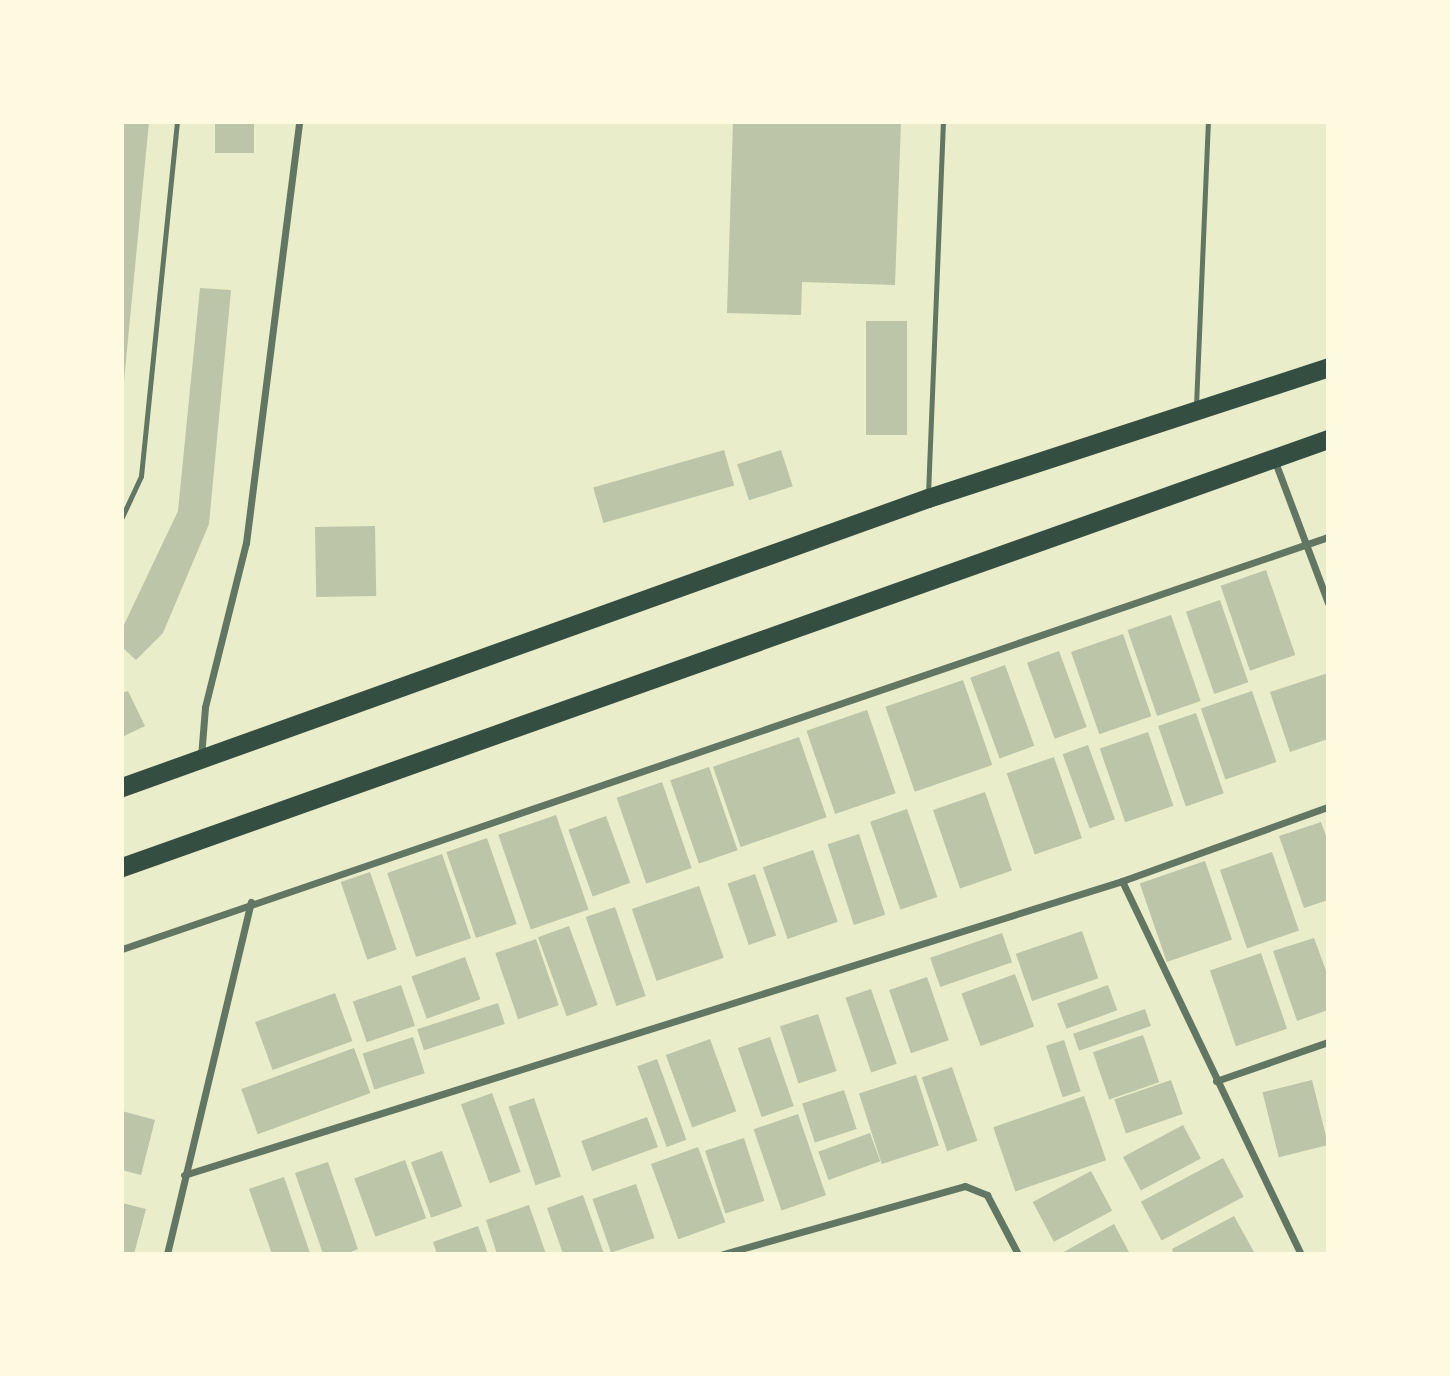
<!DOCTYPE html>
<html>
<head>
<meta charset="utf-8">
<style>
	body { margin:0 }
	#map { position:relative; width:1450px; height:1376px; overflow:hidden; background:#e9edc9; font-family:"Space Grotesk",sans-serif }
	div>[style] { position:absolute }
	[style*='--x'] { left:calc(var(--x)*1px); top:calc(var(--y)*1px); width:calc(var(--w)*1px); rotate:calc(var(--a)*1deg) }
	.building>* { inset:0; background:#bcc5a7; transform-origin:0 0 }
	.service>* { height:5px; margin:-2.5px; padding:0 2.5px; transform-origin:2.5px; border-radius:2.5px; background:#617663 }
	.minor>* { height:7px; margin:-3.5px; padding:0 3.5px; transform-origin:3.5px; border-radius:3.5px; background:#617663 }
	.trunk>* { height:19px; margin:-9.5px; padding:0 9.5px; transform-origin:9.5px; border-radius:9.5px; background:#344e41 }
	span { translate:-50% -50%; white-space:nowrap; text-align:center; line-height:1.15; -webkit-text-stroke:7px #fefae0; paint-order:stroke }
	.frame { position:absolute; inset:0; border:124px solid #fefae0; pointer-events:none }
</style>
</head>
<body>
<div id="map">
	<div class="building">
		<div style="clip-path:polygon(122px 122px,149px 122px,124px 381px,122px 381px)"></div>
		<div style="left:215px;top:122px;width:39px;height:31px"></div>
		<div style="clip-path:polygon(733px 122px,901px 122px,895px 285px,802px 282px,801px 315px,727px 313px)"></div>
		<div style="clip-path:polygon(200px 288px,231px 290px,209px 524px,163px 633px,136px 660px,122px 647px,122px 629px,178px 511px)"></div>
		<div style="left:866px;top:321px;width:41px;height:114px"></div>
		<div style="left:724px;top:450px;width:37px;height:136px;rotate:74deg"></div>
		<div style="left:781px;top:450px;width:38px;height:46px;rotate:72deg"></div>
		<div style="left:375px;top:526px;width:70px;height:60px;rotate:89deg"></div>
		<div style="left:1266px;top:570px;width:90px;height:48px;rotate:71deg"></div>
		<div style="left:1220px;top:600px;width:87px;height:36px;rotate:71deg"></div>
		<div style="left:1171px;top:615px;width:91px;height:46px;rotate:71deg"></div>
		<div style="left:1123px;top:634px;width:87px;height:55px;rotate:71deg"></div>
		<div style="left:1059px;top:651px;width:81px;height:34px;rotate:70deg"></div>
		<div style="left:1005px;top:665px;width:86px;height:37px;rotate:70deg"></div>
		<div style="clip-path:polygon(1328px 673px,1328px 739px,1290px 752px,1270px 692px)"></div>
		<div style="left:963px;top:680px;width:90px;height:82px;rotate:71deg"></div>
		<div style="clip-path:polygon(128px 691px,145px 726px,122px 737px,122px 693px)"></div>
		<div style="left:1252px;top:691px;width:75px;height:54px;rotate:71deg"></div>
		<div style="left:867px;top:710px;width:88px;height:64px;rotate:71deg"></div>
		<div style="left:1196px;top:713px;width:85px;height:40px;rotate:71deg"></div>
		<div style="left:1148px;top:732px;width:78px;height:51px;rotate:71deg"></div>
		<div style="left:799px;top:737px;width:85px;height:91px;rotate:71deg"></div>
		<div style="left:1088px;top:745px;width:79px;height:27px;rotate:70deg"></div>
		<div style="left:1054px;top:757px;width:86px;height:50px;rotate:71deg"></div>
		<div style="left:709px;top:767px;width:88px;height:41px;rotate:71deg"></div>
		<div style="left:662px;top:782px;width:91px;height:48px;rotate:71deg"></div>
		<div style="left:985px;top:792px;width:83px;height:55px;rotate:71deg"></div>
		<div style="left:907px;top:809px;width:93px;height:39px;rotate:71deg"></div>
		<div style="left:556px;top:815px;width:100px;height:61px;rotate:71deg"></div>
		<div style="left:606px;top:816px;width:71px;height:40px;rotate:70deg"></div>
		<div style="clip-path:polygon(1321px 822px,1328px 841px,1328px 900px,1304px 908px,1279px 836px)"></div>
		<div style="left:859px;top:834px;width:85px;height:33px;rotate:72deg"></div>
		<div style="left:487px;top:838px;width:91px;height:43px;rotate:71deg"></div>
		<div style="left:813px;top:850px;width:76px;height:53px;rotate:71deg"></div>
		<div style="left:1272px;top:852px;width:83px;height:55px;rotate:71deg"></div>
		<div style="left:442px;top:854px;width:89px;height:58px;rotate:71deg"></div>
		<div style="left:1205px;top:861px;width:83px;height:69px;rotate:71deg"></div>
		<div style="left:370px;top:872px;width:82px;height:31px;rotate:71deg"></div>
		<div style="left:755px;top:874px;width:65px;height:29px;rotate:71deg"></div>
		<div style="left:699px;top:886px;width:76px;height:71px;rotate:71deg"></div>
		<div style="left:615px;top:907px;width:94px;height:31px;rotate:71deg"></div>
		<div style="left:569px;top:926px;width:84px;height:33px;rotate:70deg"></div>
		<div style="left:1082px;top:931px;width:50px;height:70px;rotate:71deg"></div>
		<div style="left:1002px;top:933px;width:31px;height:76px;rotate:71deg"></div>
		<div style="clip-path:polygon(1314px 938px,1328px 976px,1328px 1010px,1297px 1021px,1273px 951px)"></div>
		<div style="left:536px;top:939px;width:70px;height:43px;rotate:71deg"></div>
		<div style="left:1261px;top:953px;width:80px;height:54px;rotate:71deg"></div>
		<div style="left:465px;top:957px;width:45px;height:57px;rotate:70deg"></div>
		<div style="left:1015px;top:974px;width:56px;height:57px;rotate:70deg"></div>
		<div style="left:927px;top:977px;width:67px;height:40px;rotate:71deg"></div>
		<div style="left:401px;top:985px;width:43px;height:51px;rotate:71deg"></div>
		<div style="left:1108px;top:985px;width:27px;height:54px;rotate:70deg"></div>
		<div style="left:871px;top:989px;width:79px;height:27px;rotate:71deg"></div>
		<div style="left:335px;top:993px;width:51px;height:85px;rotate:70deg"></div>
		<div style="left:498px;top:1003px;width:22px;height:85px;rotate:72deg"></div>
		<div style="left:1145px;top:1009px;width:18px;height:76px;rotate:71deg"></div>
		<div style="left:818px;top:1014px;width:60px;height:40px;rotate:72deg"></div>
		<div style="left:1143px;top:1035px;width:50px;height:53px;rotate:71deg"></div>
		<div style="left:413px;top:1037px;width:38px;height:53px;rotate:72deg"></div>
		<div style="left:770px;top:1037px;width:73px;height:34px;rotate:71deg"></div>
		<div style="left:710px;top:1039px;width:77px;height:47px;rotate:70deg"></div>
		<div style="left:1064px;top:1040px;width:54px;height:19px;rotate:72deg"></div>
		<div style="left:354px;top:1048px;width:48px;height:120px;rotate:70deg"></div>
		<div style="left:657px;top:1059px;width:86px;height:21px;rotate:70deg"></div>
		<div style="left:952px;top:1067px;width:78px;height:32px;rotate:71deg"></div>
		<div style="left:916px;top:1075px;width:74px;height:60px;rotate:72deg"></div>
		<div style="left:1171px;top:1080px;width:36px;height:60px;rotate:71deg"></div>
		<div style="left:1312px;top:1080px;width:67px;height:51px;rotate:76deg"></div>
		<div style="left:844px;top:1090px;width:41px;height:44px;rotate:72deg"></div>
		<div style="left:492px;top:1093px;width:84px;height:33px;rotate:70deg"></div>
		<div style="left:1084px;top:1096px;width:68px;height:96px;rotate:71deg"></div>
		<div style="left:534px;top:1098px;width:83px;height:27px;rotate:71deg"></div>
		<div style="clip-path:polygon(122px 1111px,155px 1120px,141px 1175px,122px 1170px)"></div>
		<div style="left:798px;top:1114px;width:86px;height:47px;rotate:71deg"></div>
		<div style="left:647px;top:1117px;width:32px;height:70px;rotate:70deg"></div>
		<div style="left:1183px;top:1125px;width:38px;height:68px;rotate:62deg"></div>
		<div style="left:870px;top:1133px;width:30px;height:55px;rotate:70deg"></div>
		<div style="left:744px;top:1138px;width:66px;height:41px;rotate:72deg"></div>
		<div style="left:698px;top:1147px;width:80px;height:50px;rotate:70deg"></div>
		<div style="left:442px;top:1151px;width:59px;height:33px;rotate:70deg"></div>
		<div style="left:1223px;top:1158px;width:44px;height:93px;rotate:62deg"></div>
		<div style="left:405px;top:1160px;width:62px;height:54px;rotate:70deg"></div>
		<div style="clip-path:polygon(328px 1162px,358px 1249px,346px 1254px,323px 1254px,295px 1173px)"></div>
		<div style="left:1091px;top:1171px;width:45px;height:66px;rotate:62deg"></div>
		<div style="clip-path:polygon(284px 1177px,310px 1253px,308px 1254px,272px 1254px,249px 1189px)"></div>
		<div style="left:636px;top:1184px;width:57px;height:46px;rotate:71deg"></div>
		<div style="clip-path:polygon(583px 1195px,604px 1254px,563px 1254px,547px 1208px)"></div>
		<div style="clip-path:polygon(122px 1203px,146px 1209px,134px 1254px,122px 1254px)"></div>
		<div style="clip-path:polygon(529px 1205px,546px 1254px,497px 1254px,486px 1220px)"></div>
		<div style="clip-path:polygon(1234px 1216px,1254px 1252px,1174px 1254px,1172px 1249px)"></div>
		<div style="clip-path:polygon(1114px 1224px,1130px 1254px,1060px 1254px)"></div>
		<div style="clip-path:polygon(478px 1226px,488px 1254px,437px 1254px,433px 1242px)"></div>
	</div>
	<div class="service">
		<div style="--x:1196;--y:406;--w:284;--a:-87.6"></div>
		<div style="--x:928;--y:494;--w:372;--a:-87.7"></div>
		<div style="--x:122;--y:517;--w:45;--a:-65.1"></div>
		<div style="--x:141;--y:476;--w:356;--a:-84.2"></div>
	</div>
	<div class="minor">
		<div style="--x:1274;--y:459;--w:154;--a:69.4"></div>
		<div style="--x:201;--y:757;--w:50;--a:-85.4"></div>
		<div style="--x:205;--y:707;--w:169;--a:-76"></div>
		<div style="--x:246;--y:543;--w:424;--a:-82.8"></div>
		<div style="--x:1122;--y:881;--w:414;--a:64.4"></div>
		<div style="--x:122;--y:949;--w:1274;--a:-18.86"></div>
		<div style="--x:1216;--y:1081;--w:119;--a:-19.2"></div>
		<div style="--x:184;--y:1175;--w:983;--a:-17.4"></div>
		<div style="--x:1122;--y:881;--w:219;--a:-19.8"></div>
		<div style="--x:167;--y:1254;--w:362;--a:-76.6"></div>
		<div style="--x:723;--y:1254;--w:251;--a:-15.7"></div>
		<div style="--x:965;--y:1186;--w:24;--a:22"></div>
		<div style="--x:987;--y:1195;--w:67;--a:62.3"></div>
	</div>
	<div class="trunk">
		<div style="--x:122;--y:787;--w:856;--a:-19.73"></div>
		<div style="--x:928;--y:498;--w:421;--a:-18.1"></div>
		<div style="--x:122;--y:867;--w:1280;--a:-19.54"></div>
	</div>
	<div class="frame"></div>
</div>
</body>
</html>
